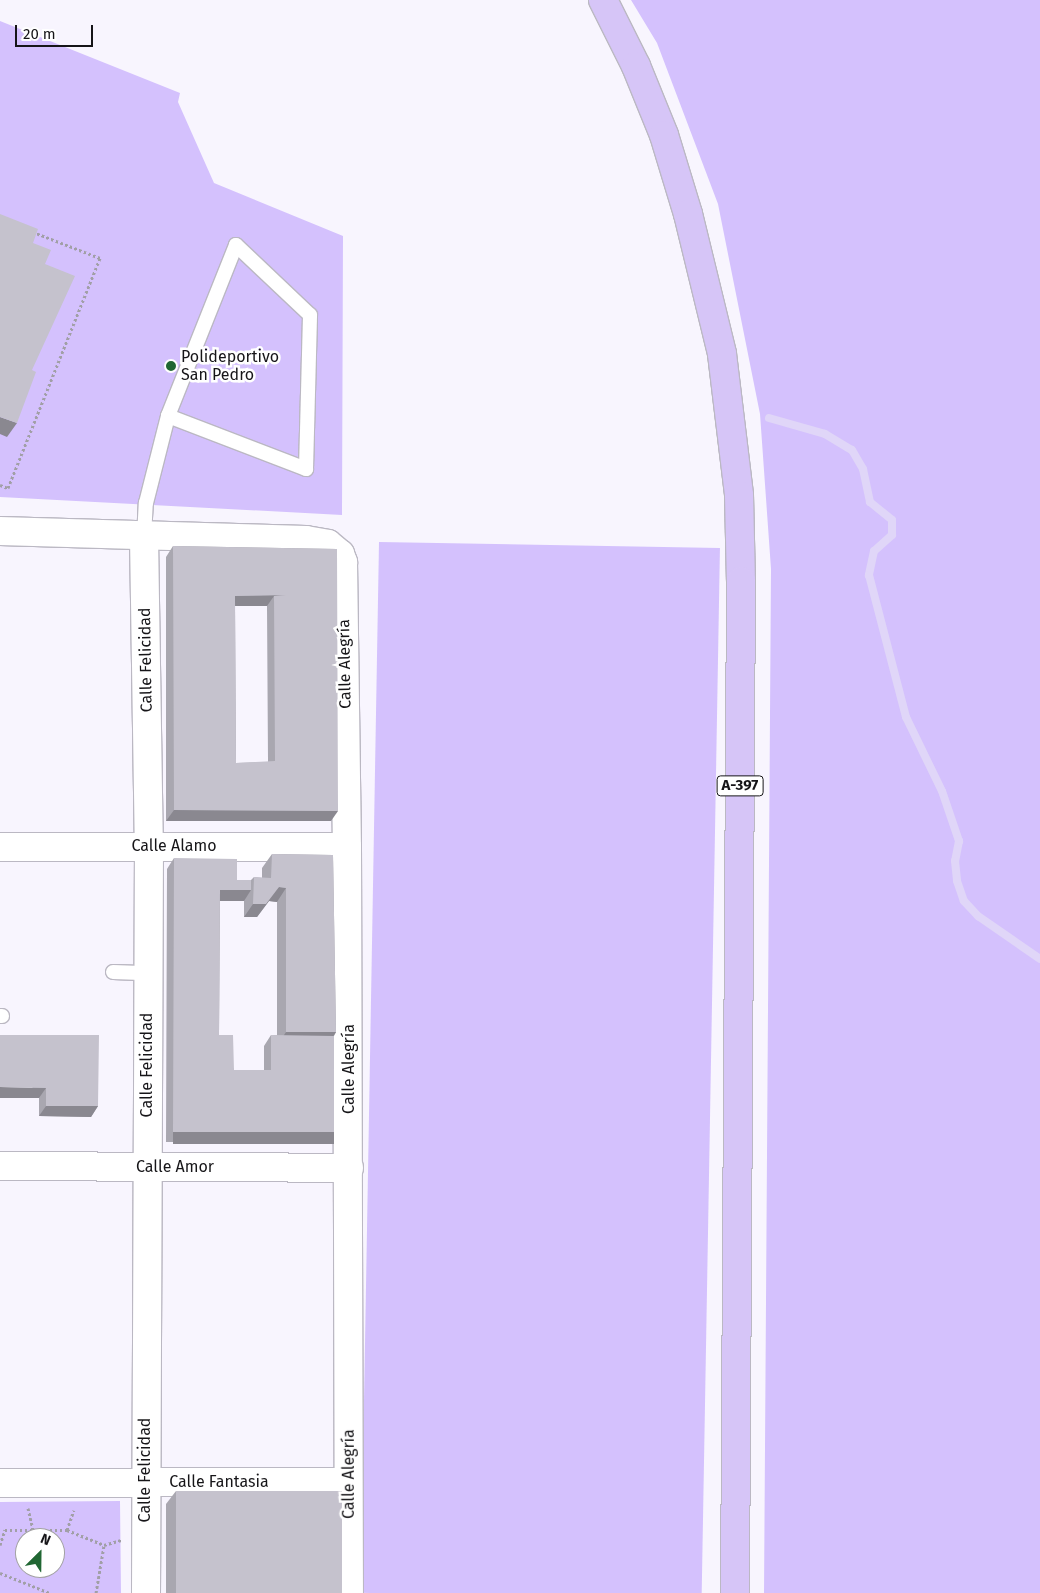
<!DOCTYPE html>
<html>
<head>
<meta charset="utf-8">
<style>
	body { margin:0 }
	#map { position:relative; width:1040px; height:1593px; overflow:hidden; background:#f8f5fe; font-family:"Fira Sans",sans-serif }
	div>[style] { position:absolute }
	[style*='--x'] { left:calc(var(--x)*1px); top:calc(var(--y)*1px); width:calc(var(--w)*1px); rotate:calc(var(--a)*1deg) }
	.green>* { inset:0; background:#d4c1fd; transform-origin:0 0 }
	.stream>* { height:8px; margin:-4px; padding:0 4px; transform-origin:4px; border-radius:4px; background:#e0d6f8 }
	.path>* { height:3px; margin-top:-1.5px; transform-origin:0; background:repeating-linear-gradient(90deg,#a19fa6 0 2.5px,transparent 0 5px) }
	.roads { filter:drop-shadow(1px 0 #bbb8c3) drop-shadow(-1px 0 #bbb8c3) drop-shadow(0 1px #bbb8c3) drop-shadow(0 -1px #bbb8c3) }
	.service>* { height:14px; margin:-7px; padding:0 7px; transform-origin:7px; border-radius:7px; background:#fff }
	.minor>* { height:28px; margin:-14px; padding:0 14px; transform-origin:14px; border-radius:14px; background:#fff }
	.primary>* { height:28px; margin:-14px; padding:0 14px; transform-origin:14px; border-radius:14px; background:#d6c5f7 }
	.wall>* { inset:0; background:#a9a7b0 }
	.shaded-wall>* { inset:0; background:#8a8890; transform-origin:0 0 }
	.building>* { inset:0; background:#c5c2cd; transform-origin:0 0 }
	.dots>* { width:14px; height:14px; translate:-50% -50%; box-sizing:border-box; border:2px solid #fff; border-radius:50% }
	span { translate:-50% -50%; white-space:nowrap; text-align:center; line-height:1.15; -webkit-text-stroke:5px #fff; paint-order:stroke }
	.shield-label span { padding:1px 4px; background:#fff; border:1px solid; border-radius:4px; -webkit-text-stroke-width:0 }
	.shield-label { font-size:15px; color:#161518; font-weight:700 }
	.poi-label { font-size:16px; color:#161518 }
	.left { translate:0 -50%; text-align:left }
	.street-label { font-size:16px; color:#161518 }
	.north { position:absolute; left:15px; top:1528px; width:50px; height:50px; box-sizing:border-box; background:#fff; border:1px solid #a2a1a3; border-radius:50%; rotate:23deg; font-size:14px; font-weight:700; line-height:20px; text-align:center; color:#161518 }
	.north::after { content:''; display:block; margin:auto; width:18px; height:22px; background:#216733; clip-path:polygon(50% 0,100% 100%,50% 72%,0 100%) }
	.scale { position:absolute; left:15px; top:25px; width:78px; height:22px; box-sizing:border-box; border:2px solid #161518; border-top:0; padding-left:6px; font-size:15px; line-height:18px; white-space:nowrap; color:#161518; -webkit-text-stroke:4px #fff; paint-order:stroke }
</style>
</head>
<body>
<div id="map">
	<div class="green">
		<div style="clip-path:polygon(631px 0,1040px 0,1040px 1593px,764px 1593px,771px 569px,760px 414px,718px 204px,657px 43px)"></div>
		<div style="clip-path:polygon(0 21px,180px 93px,178px 102px,214px 183px,343px 236px,342px 515px,0 497px)"></div>
		<div style="left:379px;top:542px;width:341px;height:1051px;rotate:1deg"></div>
		<div style="clip-path:polygon(evenodd,120px 1501px,121px 1593px,0 1593px,0 1502px,120px 1501px,25px 1538px,55px 1538px,55px 1568px,25px 1568px,25px 1538px)"></div>
	</div>
	<div class="stream">
		<div style="--x:769;--y:418;--w:58;--a:15.9"></div>
		<div style="--x:825;--y:434;--w:31;--a:31"></div>
		<div style="--x:852;--y:450;--w:22;--a:60"></div>
		<div style="--x:863;--y:469;--w:34;--a:78"></div>
		<div style="--x:870;--y:502;--w:28;--a:39"></div>
		<div style="--x:892;--y:520;--w:15;--a:90"></div>
		<div style="--x:892;--y:535;--w:24;--a:138"></div>
		<div style="--x:874;--y:551;--w:25;--a:102"></div>
		<div style="--x:869;--y:575;--w:147;--a:75.4"></div>
		<div style="--x:906;--y:717;--w:82;--a:64.1"></div>
		<div style="--x:942;--y:791;--w:53;--a:71.2"></div>
		<div style="--x:959;--y:841;--w:20;--a:101"></div>
		<div style="--x:955;--y:861;--w:20;--a:84"></div>
		<div style="--x:957;--y:881;--w:21;--a:71"></div>
		<div style="--x:964;--y:901;--w:21;--a:47"></div>
		<div style="--x:978;--y:916;--w:75;--a:34.7"></div>
	</div>
	<div class="path">
		<div style="--x:0;--y:485;--w:9;--a:21"></div>
		<div style="--x:8;--y:488;--w:248;--a:-68.2"></div>
		<div style="--x:100;--y:258;--w:72;--a:-158.8"></div>
		<div style="--x:28;--y:1508;--w:23;--a:77"></div>
		<div style="--x:67;--y:1530;--w:21;--a:-71"></div>
		<div style="--x:0;--y:1545;--w:16;--a:-72"></div>
		<div style="--x:5;--y:1530;--w:62;--a:0"></div>
		<div style="--x:67;--y:1530;--w:40;--a:22"></div>
		<div style="--x:0;--y:1573;--w:54;--a:21.8"></div>
		<div style="--x:96;--y:1593;--w:49;--a:-80.5"></div>
		<div style="--x:104;--y:1545;--w:18;--a:-16"></div>
	</div>
	<div class="roads">
		<div class="service">
			<div style="--x:144;--y:537;--w:34;--a:-87"></div>
			<div style="--x:146;--y:503;--w:90;--a:-75.8"></div>
			<div style="--x:168;--y:416;--w:148;--a:21"></div>
			<div style="--x:306;--y:469;--w:154;--a:-88.5"></div>
			<div style="--x:310;--y:315;--w:102;--a:-136.6"></div>
			<div style="--x:236;--y:245;--w:184;--a:111.7"></div>
			<div style="--x:113;--y:972;--w:35;--a:2"></div>
			<div style="--x:0;--y:1016;--w:2;--a:0"></div>
		</div>
		<div class="minor">
			<div style="--x:0;--y:531;--w:306;--a:1.7"></div>
			<div style="--x:306;--y:540;--w:22;--a:10"></div>
			<div style="--x:328;--y:544;--w:16;--a:40"></div>
			<div style="--x:340;--y:554;--w:9;--a:69"></div>
			<div style="--x:343;--y:562;--w:285;--a:89.2"></div>
			<div style="--x:347;--y:847;--w:746;--a:89.85"></div>
			<div style="--x:144;--y:537;--w:309;--a:89.1"></div>
			<div style="--x:149;--y:846;--w:747;--a:90.23"></div>
			<div style="--x:0;--y:847;--w:347;--a:0"></div>
			<div style="--x:0;--y:1166;--w:349;--a:0.3"></div>
			<div style="--x:0;--y:1483;--w:348;--a:-0.2"></div>
		</div>
		<div class="primary">
			<div style="--x:603;--y:0;--w:74;--a:63.4"></div>
			<div style="--x:636;--y:66;--w:74;--a:67.9"></div>
			<div style="--x:664;--y:135;--w:83;--a:73.1"></div>
			<div style="--x:688;--y:214;--w:144;--a:76.3"></div>
			<div style="--x:722;--y:354;--w:142;--a:83.1"></div>
			<div style="--x:739;--y:495;--w:86;--a:88.7"></div>
			<div style="--x:741;--y:581;--w:1012;--a:90.34"></div>
		</div>
	</div>
	<div class="wall">
		<div style="clip-path:polygon(evenodd,173px 546px,337px 549px,331px 821px,166px 821px,166px 557px,173px 546px,235px 606px,267px 606px,267px 607px,268px 762px,236px 763px,235px 606px)"></div>
		<div style="clip-path:polygon(evenodd,272px 854px,333px 855px,336px 1032px,334px 1036px,334px 1132px,327px 1142px,166px 1142px,167px 869px,174px 858px,237px 880px,251px 880px,254px 877px,262px 878px,262px 868px,272px 854px,220px 901px,244px 901px,244px 917px,257px 917px,269px 901px,277px 902px,277px 1035px,271px 1035px,264px 1046px,264px 1070px,234px 1070px,219px 1035px,220px 901px)"></div>
		<div style="clip-path:polygon(0 1035px,98px 1106px,91px 1117px,39px 1116px,39px 1098px)"></div>
		<div style="clip-path:polygon(176px 1491px,342px 1593px,166px 1593px,166px 1504px)"></div>
	</div>
	<div class="shaded-wall">
		<div style="clip-path:polygon(0 417px,17px 423px,7px 437px,0 434px)"></div>
		<div style="clip-path:polygon(286px 595px,274px 596px,267px 606px,228px 606px,235px 596px)"></div>
		<div style="clip-path:polygon(174px 810px,338px 811px,331px 821px,166px 821px)"></div>
		<div style="clip-path:polygon(279px 887px,286px 888px,277px 902px,269px 901px,257px 917px,244px 917px,253px 904px)"></div>
		<div style="clip-path:polygon(220px 890px,251px 890px,244px 901px,213px 901px)"></div>
		<div style="clip-path:polygon(286px 1032px,336px 1032px,327px 1046px,277px 1046px)"></div>
		<div style="clip-path:polygon(0 1087px,46px 1088px,39px 1098px,0 1098px)"></div>
		<div style="clip-path:polygon(46px 1106px,98px 1106px,91px 1117px,39px 1116px)"></div>
		<div style="left:173px;top:1132px;width:161px;height:12px"></div>
	</div>
	<div class="building">
		<div style="clip-path:polygon(0 214px,38px 229px,33px 243px,51px 250px,45px 264px,75px 276px,32px 370px,36px 372px,17px 423px,0 417px)"></div>
		<div style="clip-path:polygon(evenodd,173px 546px,337px 549px,338px 811px,174px 810px,173px 546px,286px 595px,274px 596px,275px 761px,236px 763px,235px 596px,286px 595px)"></div>
		<div style="clip-path:polygon(272px 854px,333px 855px,336px 1032px,286px 1032px,286px 888px,279px 887px,266px 904px,253px 904px,254px 877px,271px 878px)"></div>
		<div style="clip-path:polygon(174px 858px,237px 859px,237px 880px,251px 880px,251px 890px,220px 890px,219px 1035px,233px 1035px,234px 1070px,271px 1070px,271px 1035px,334px 1036px,334px 1132px,173px 1132px)"></div>
		<div style="clip-path:polygon(0 1035px,99px 1035px,98px 1106px,46px 1106px,46px 1088px,0 1087px)"></div>
		<div style="left:176px;top:1491px;width:166px;height:102px"></div>
	</div>
	<div class="dots">
		<div style="left:171px;top:366px;background:#216733"></div>
	</div>
	<div class="shield-label">
		<span style="left:740px;top:786px">A-397</span>
	</div>
	<div class="poi-label">
		<span class="left" style="left:181px;top:366px">Polideportivo<br>San Pedro</span>
	</div>
	<div class="street-label">
		<span style="left:146px;top:660px;rotate:-91deg">Calle Felicidad</span>
		<span style="left:345px;top:664px;rotate:-91deg">Calle Alegría</span>
		<span style="left:174px;top:846px">Calle Alamo</span>
		<span style="left:147px;top:1065px;rotate:-90deg">Calle Felicidad</span>
		<span style="left:349px;top:1069px;rotate:-90deg">Calle Alegría</span>
		<span style="left:175px;top:1167px">Calle Amor</span>
		<span style="left:145px;top:1470px;rotate:-90deg">Calle Felicidad</span>
		<span style="left:349px;top:1474px;rotate:-90deg">Calle Alegría</span>
		<span style="left:219px;top:1482px">Calle Fantasia</span>
	</div>
	<div class="north">N</div>
	<div class="scale">20 m</div>
</div>
</body>
</html>
